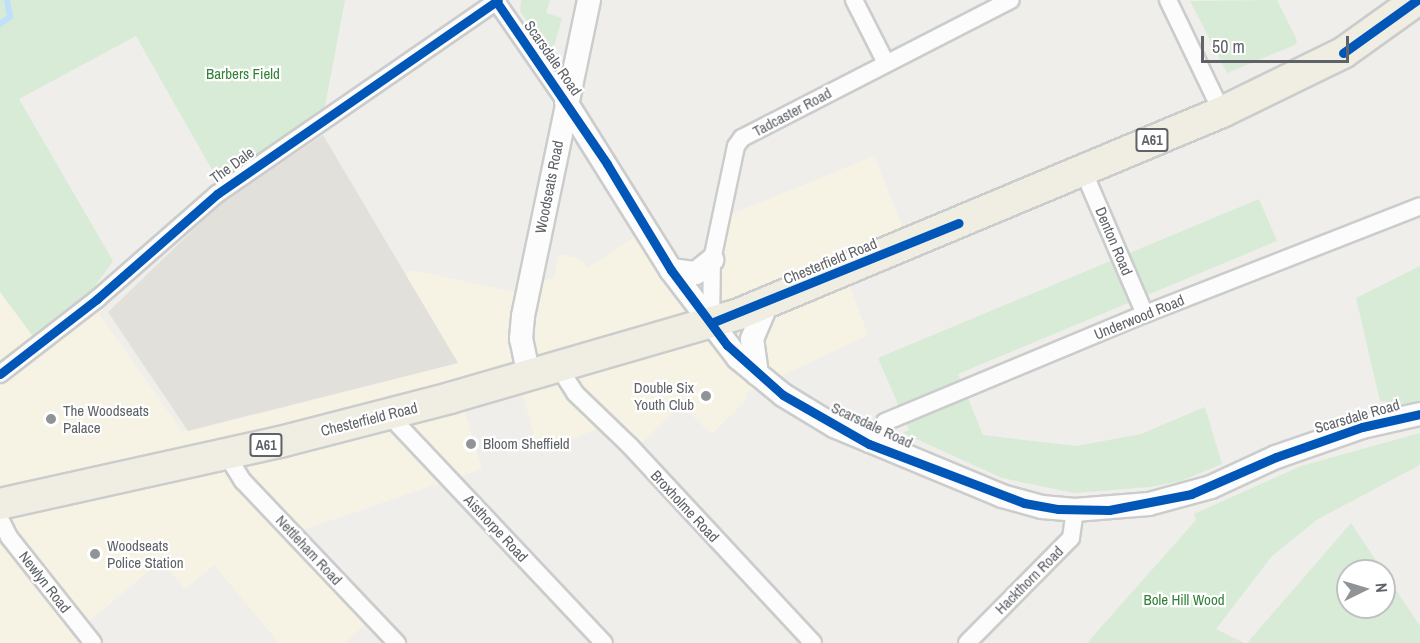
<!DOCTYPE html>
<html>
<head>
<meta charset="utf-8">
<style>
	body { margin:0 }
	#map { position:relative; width:1420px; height:643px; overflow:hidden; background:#efeeea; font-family:"Archivo Narrow",sans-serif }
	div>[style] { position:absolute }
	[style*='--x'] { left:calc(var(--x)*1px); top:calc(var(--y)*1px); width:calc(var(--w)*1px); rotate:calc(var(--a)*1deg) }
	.commercial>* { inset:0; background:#f7f3e4 }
	.education>* { inset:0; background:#e2e0da }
	.green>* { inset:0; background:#d8ebd6 }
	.stream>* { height:6px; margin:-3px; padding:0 3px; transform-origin:3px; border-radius:3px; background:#bfe0f9 }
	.roads { filter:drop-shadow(2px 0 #cbcccc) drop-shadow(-2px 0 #cbcccc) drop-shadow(0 2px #cbcccc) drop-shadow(0 -2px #cbcccc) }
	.street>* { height:16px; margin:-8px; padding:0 8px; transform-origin:8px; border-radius:8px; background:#fdfcfc }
	.secondary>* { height:22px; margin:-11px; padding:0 11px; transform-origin:11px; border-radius:11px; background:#fdfcfc }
	.highway>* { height:30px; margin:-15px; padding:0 15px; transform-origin:15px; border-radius:15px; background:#f0ede3 }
	.cycleway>* { height:9px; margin:-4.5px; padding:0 4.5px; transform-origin:4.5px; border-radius:4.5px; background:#0057b8 }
	.dots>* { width:16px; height:16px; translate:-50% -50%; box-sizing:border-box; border:3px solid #fff; border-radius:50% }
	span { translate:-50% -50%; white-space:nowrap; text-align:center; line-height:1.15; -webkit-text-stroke:4.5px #fff; paint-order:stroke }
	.shield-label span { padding:2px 4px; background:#fff; border:2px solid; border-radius:4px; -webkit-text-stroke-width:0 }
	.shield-label { font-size:14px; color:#5f6368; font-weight:700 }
	.street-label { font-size:15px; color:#5f6368 }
	.park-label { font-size:15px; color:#348238 }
	.poi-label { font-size:15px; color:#5f6368 }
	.right { translate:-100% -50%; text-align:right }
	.left { translate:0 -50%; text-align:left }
	.north { position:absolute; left:1336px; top:559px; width:60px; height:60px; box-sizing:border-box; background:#fff; border:2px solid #bfc1c3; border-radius:50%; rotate:85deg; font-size:16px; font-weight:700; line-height:24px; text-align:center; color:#5f6368 }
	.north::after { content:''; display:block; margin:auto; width:21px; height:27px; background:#919496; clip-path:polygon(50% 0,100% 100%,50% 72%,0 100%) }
	.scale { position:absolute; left:1201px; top:36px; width:148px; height:27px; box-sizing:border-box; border:3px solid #5f6368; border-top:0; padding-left:8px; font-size:18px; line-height:21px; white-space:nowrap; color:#5f6368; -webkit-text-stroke:4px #fff; paint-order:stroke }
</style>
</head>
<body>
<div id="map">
	<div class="commercial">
		<div style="clip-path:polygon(874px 156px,907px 239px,842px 267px,868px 335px,747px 392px,744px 403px,711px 434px,681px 404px,637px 448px,604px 426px,538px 452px,519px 379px,460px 396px,482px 469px,293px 533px,373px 617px,345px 643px,279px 643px,214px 565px,185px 589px,161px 561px,81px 628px,91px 643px,0 643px,0 292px,32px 335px,87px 297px,182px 431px,188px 431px,458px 363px,405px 274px,412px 270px,515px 292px,554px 277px,559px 254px,581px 259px,588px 268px,646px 229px,671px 270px,696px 273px,720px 219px)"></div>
	</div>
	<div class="education">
		<div style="clip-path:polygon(323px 135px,458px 363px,188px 431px,108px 312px,220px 204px)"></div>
	</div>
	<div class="green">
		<div style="clip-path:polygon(0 0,345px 0,325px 106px,219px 182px,136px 36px,19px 99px,113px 261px,87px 297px,32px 335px,0 292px)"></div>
		<div style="clip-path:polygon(521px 0,550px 0,546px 13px,562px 18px,551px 57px,520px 11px)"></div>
		<div style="clip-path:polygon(1277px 0,1297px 40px,1295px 45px,1227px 73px,1190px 1px)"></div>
		<div style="clip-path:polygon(1259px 199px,1277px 241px,958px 374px,983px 435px,1076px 446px,1141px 434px,1205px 407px,1222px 464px,1181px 481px,1150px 487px,1074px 493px,1002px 478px,903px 433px,909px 430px,878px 358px)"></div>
		<div style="clip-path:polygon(1420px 266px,1420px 406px,1380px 401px,1356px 298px)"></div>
		<div style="clip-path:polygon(1420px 433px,1420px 465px,1318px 519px,1272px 556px,1216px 629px,1244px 643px,1087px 643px,1196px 520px,1194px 514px,1301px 466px)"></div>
		<div style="clip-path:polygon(1351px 523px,1383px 571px,1348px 571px,1348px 607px,1384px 607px,1384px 572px,1420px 626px,1420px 643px,1247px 643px)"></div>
	</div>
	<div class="stream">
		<div style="--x:0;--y:24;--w:12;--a:-35"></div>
		<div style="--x:10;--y:17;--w:17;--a:-100"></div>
	</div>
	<div class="roads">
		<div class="street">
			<div style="--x:854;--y:0;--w:71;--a:63.1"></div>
			<div style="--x:1168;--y:0;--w:124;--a:64.3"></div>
			<div style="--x:496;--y:1;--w:123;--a:55.3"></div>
			<div style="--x:1082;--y:168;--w:159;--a:66.7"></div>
			<div style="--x:711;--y:323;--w:63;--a:-89.1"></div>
			<div style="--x:712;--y:260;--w:116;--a:-78.1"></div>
			<div style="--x:736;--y:146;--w:10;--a:-53"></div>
			<div style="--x:742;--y:138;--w:302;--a:-27.2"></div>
			<div style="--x:559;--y:368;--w:30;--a:57"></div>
			<div style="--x:575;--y:393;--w:76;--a:43.9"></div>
			<div style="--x:630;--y:446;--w:269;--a:47.1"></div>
			<div style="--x:0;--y:374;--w:123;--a:-37.7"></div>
			<div style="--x:97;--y:299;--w:159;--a:-41.2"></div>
			<div style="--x:217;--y:194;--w:341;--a:-34.6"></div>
			<div style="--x:388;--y:414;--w:315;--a:46.7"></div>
			<div style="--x:869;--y:444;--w:27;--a:-54"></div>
			<div style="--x:885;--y:422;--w:282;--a:-22.6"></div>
			<div style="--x:1145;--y:314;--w:295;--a:-21.4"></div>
			<div style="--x:226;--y:454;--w:32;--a:58"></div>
			<div style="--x:243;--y:481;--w:224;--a:46.5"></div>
			<div style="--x:0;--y:519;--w:20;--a:63"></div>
			<div style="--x:9;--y:537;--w:135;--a:51.6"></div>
			<div style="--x:967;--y:643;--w:148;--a:-45.3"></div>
			<div style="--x:1071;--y:538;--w:28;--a:-82"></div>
		</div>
		<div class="secondary">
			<div style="--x:566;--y:102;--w:198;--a:58"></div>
			<div style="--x:671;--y:270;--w:111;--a:52.7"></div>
			<div style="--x:738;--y:358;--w:58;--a:39.4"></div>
			<div style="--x:783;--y:395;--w:60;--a:31.3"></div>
			<div style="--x:834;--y:426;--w:182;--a:22.6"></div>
			<div style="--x:1002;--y:496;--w:41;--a:15.4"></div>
			<div style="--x:1042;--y:507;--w:33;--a:5"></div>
			<div style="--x:1075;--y:510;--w:74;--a:-4.6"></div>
			<div style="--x:1149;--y:504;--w:64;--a:-15.3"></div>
			<div style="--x:1211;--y:487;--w:72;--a:-24.8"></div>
			<div style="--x:1276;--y:457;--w:91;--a:-19.2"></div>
			<div style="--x:1362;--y:427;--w:59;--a:-12.6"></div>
			<div style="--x:671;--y:270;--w:25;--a:7"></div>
			<div style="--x:696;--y:273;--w:21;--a:-39"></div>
			<div style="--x:757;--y:374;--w:35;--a:-98"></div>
			<div style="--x:752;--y:339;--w:39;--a:-67"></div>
			<div style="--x:529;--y:376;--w:38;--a:-102"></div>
			<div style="--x:521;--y:339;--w:23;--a:-85"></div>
			<div style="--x:523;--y:316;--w:323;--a:-78.2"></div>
		</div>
		<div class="highway">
			<div style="--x:0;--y:504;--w:287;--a:-12.5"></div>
			<div style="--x:280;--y:442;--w:176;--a:-14.5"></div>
			<div style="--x:450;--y:398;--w:301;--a:-16.2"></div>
			<div style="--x:739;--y:314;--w:524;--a:-22.7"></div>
			<div style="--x:1222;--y:112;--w:135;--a:-26"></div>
			<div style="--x:1343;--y:53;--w:91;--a:-35.6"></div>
		</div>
	</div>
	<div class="cycleway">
		<div style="--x:496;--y:1;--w:197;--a:55.7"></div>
		<div style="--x:607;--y:164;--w:124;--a:58.9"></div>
		<div style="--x:671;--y:270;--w:94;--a:53.3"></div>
		<div style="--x:727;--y:345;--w:75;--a:41.8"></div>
		<div style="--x:783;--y:395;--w:99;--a:29.7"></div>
		<div style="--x:869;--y:444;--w:166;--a:20.8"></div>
		<div style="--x:1024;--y:503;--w:35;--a:10"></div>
		<div style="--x:1058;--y:509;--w:51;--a:1.1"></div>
		<div style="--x:1109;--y:510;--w:84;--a:-11"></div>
		<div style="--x:1191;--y:494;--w:93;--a:-23.5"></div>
		<div style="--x:1276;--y:457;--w:91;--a:-19.2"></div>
		<div style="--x:1362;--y:427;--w:59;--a:-12.6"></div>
		<div style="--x:1343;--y:53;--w:91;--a:-35.6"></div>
		<div style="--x:711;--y:323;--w:267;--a:-22"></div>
		<div style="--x:0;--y:374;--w:123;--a:-37.7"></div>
		<div style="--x:97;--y:299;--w:159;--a:-41.2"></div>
		<div style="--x:217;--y:194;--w:341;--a:-34.6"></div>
	</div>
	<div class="dots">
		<div style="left:706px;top:396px;background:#919496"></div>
		<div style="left:51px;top:419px;background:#919496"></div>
		<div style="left:471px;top:444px;background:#919496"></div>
		<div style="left:95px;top:554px;background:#919496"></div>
	</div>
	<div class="shield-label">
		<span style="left:1152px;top:140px">A61</span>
		<span style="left:266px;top:445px">A61</span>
	</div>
	<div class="street-label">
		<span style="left:553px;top:58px;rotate:55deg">Scarsdale Road</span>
		<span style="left:792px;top:112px;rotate:-28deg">Tadcaster Road</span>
		<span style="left:232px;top:165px;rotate:-36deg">The Dale</span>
		<span style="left:549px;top:187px;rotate:-79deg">Woodseats Road</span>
		<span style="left:1114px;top:241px;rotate:67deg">Denton Road</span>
		<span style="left:830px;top:261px;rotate:-22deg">Chesterfield Road</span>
		<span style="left:1139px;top:317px;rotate:-22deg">Underwood Road</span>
		<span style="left:1357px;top:416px;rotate:-16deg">Scarsdale Road</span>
		<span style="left:369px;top:419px;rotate:-14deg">Chesterfield Road</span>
		<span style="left:872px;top:425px;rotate:25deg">Scarsdale Road</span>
		<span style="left:685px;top:506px;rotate:47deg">Broxholme Road</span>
		<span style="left:496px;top:528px;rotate:47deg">Aisthorpe Road</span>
		<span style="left:309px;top:550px;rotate:47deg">Nettleham Road</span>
		<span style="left:1029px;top:580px;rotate:-45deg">Hackthorn Road</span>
		<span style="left:45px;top:582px;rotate:52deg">Newlyn Road</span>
	</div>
	<div class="park-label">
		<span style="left:243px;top:74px">Barbers Field</span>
		<span style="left:1184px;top:600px">Bole Hill Wood</span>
	</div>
	<div class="poi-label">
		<span class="right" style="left:694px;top:396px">Double Six<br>Youth Club</span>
		<span class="left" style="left:63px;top:419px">The Woodseats<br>Palace</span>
		<span class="left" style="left:483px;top:444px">Bloom Sheffield</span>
		<span class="left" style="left:107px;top:554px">Woodseats<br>Police Station</span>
	</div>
	<div class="north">N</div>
	<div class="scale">50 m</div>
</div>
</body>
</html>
